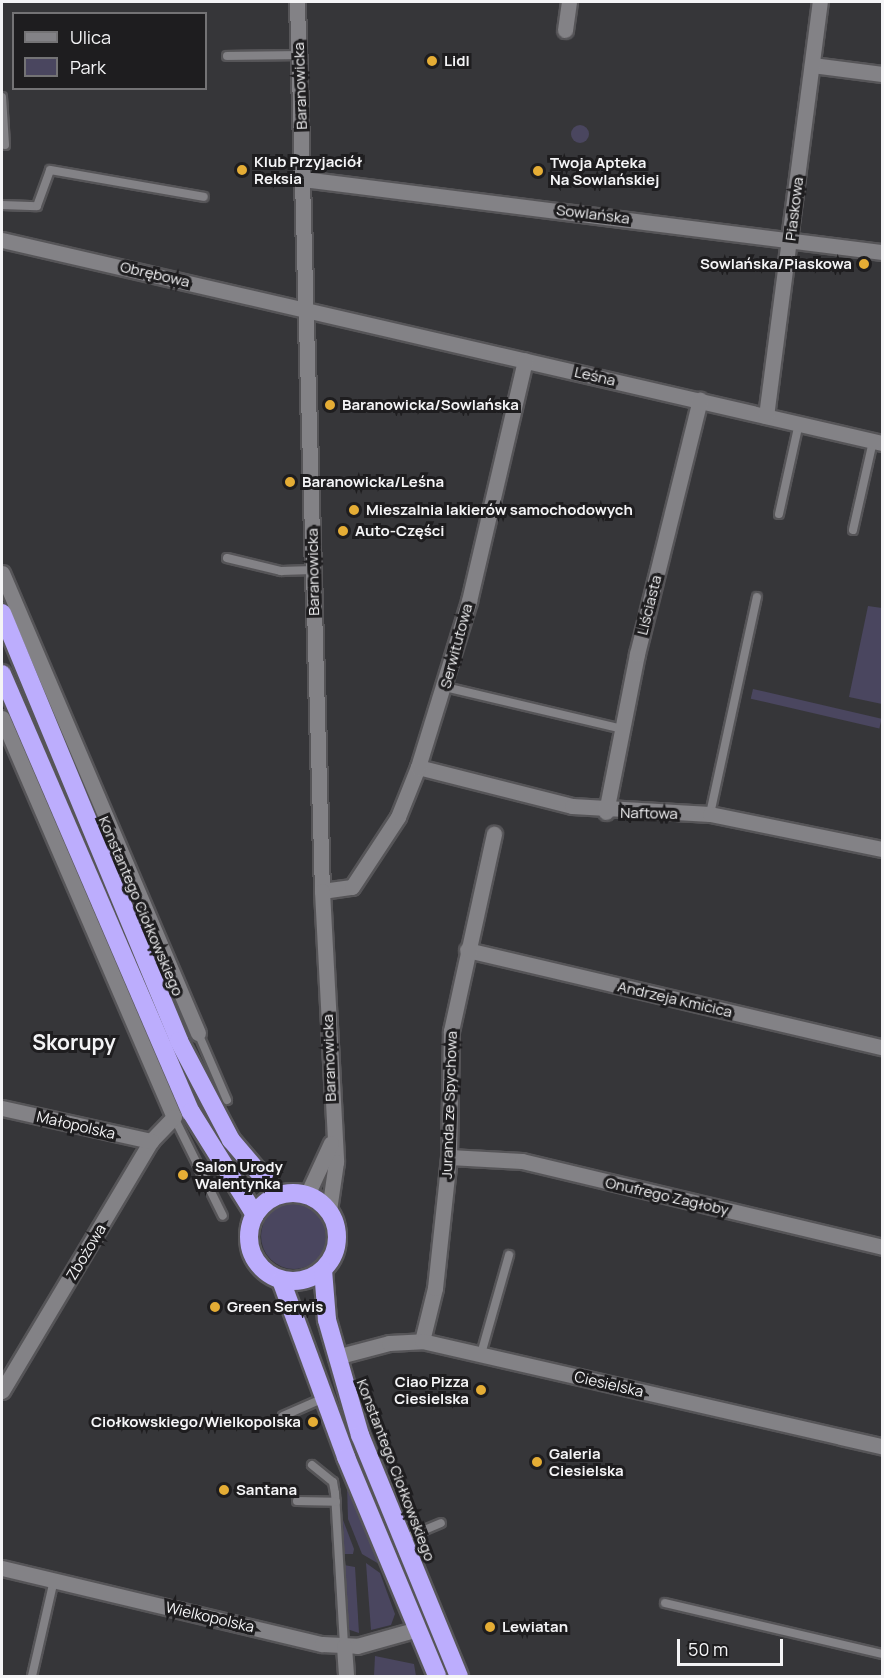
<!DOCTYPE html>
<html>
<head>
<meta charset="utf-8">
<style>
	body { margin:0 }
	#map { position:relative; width:884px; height:1678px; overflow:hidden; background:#363639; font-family:Manrope,sans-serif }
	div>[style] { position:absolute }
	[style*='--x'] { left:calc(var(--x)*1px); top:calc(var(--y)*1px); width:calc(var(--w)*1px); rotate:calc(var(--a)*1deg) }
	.green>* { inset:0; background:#4a465f; transform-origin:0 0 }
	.round { border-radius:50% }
	.roads { filter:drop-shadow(2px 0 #565558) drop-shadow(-2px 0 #565558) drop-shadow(0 2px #565558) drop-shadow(0 -2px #565558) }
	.lane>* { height:8px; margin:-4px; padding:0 4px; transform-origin:4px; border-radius:4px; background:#838286 }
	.street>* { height:15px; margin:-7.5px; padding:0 7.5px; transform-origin:7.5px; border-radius:7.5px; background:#838286 }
	.secondary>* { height:15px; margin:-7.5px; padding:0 7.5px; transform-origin:7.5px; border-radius:7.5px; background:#838286 }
	.highway>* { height:18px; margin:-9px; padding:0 9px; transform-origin:9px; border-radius:9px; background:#bcadfd }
	.highway>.ring { margin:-9px; padding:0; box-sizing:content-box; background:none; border:18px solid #bcadfd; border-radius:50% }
	.dots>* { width:16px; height:16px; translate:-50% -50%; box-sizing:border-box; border:3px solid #1e1d1f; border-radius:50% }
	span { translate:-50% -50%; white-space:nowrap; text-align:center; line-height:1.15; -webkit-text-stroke:6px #1e1d1f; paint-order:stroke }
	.poi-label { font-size:15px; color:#f4f4f6; font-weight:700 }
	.left { translate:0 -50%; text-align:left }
	.right { translate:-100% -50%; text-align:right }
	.street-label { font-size:15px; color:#f4f4f6 }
	.district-label { font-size:21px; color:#f4f4f6; font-weight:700 }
	.frame { position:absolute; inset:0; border:3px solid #f4f4f6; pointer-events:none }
	.legend { position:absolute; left:12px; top:12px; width:195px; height:78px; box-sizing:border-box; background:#1e1d1f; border:2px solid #747375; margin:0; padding:8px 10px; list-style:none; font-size:18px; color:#f4f4f6 }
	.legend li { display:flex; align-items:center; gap:12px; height:30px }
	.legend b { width:30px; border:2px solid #747375 }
	.scale { position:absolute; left:677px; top:1639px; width:106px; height:27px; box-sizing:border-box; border:3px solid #f4f4f6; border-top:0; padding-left:8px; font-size:18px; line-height:21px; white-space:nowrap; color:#f4f4f6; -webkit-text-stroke:4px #1e1d1f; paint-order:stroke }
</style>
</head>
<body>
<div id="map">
	<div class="green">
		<div class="round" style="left:571px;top:125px;width:18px;height:18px"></div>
		<div style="clip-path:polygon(868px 606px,882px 608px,882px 704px,849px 697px)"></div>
		<div style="left:753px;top:689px;width:132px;height:10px;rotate:13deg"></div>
		<div class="round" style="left:261px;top:1203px;width:66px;height:66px"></div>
		<div style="clip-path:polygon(347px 1485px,379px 1564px,362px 1554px,348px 1519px)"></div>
		<div style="clip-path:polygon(343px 1520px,354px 1549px,353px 1554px,344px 1554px)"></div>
		<div style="clip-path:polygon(366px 1563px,380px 1573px,395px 1614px,391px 1625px,371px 1630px)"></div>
		<div style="clip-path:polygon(344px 1565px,355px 1567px,359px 1633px,347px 1629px)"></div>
		<div style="clip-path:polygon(375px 1656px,414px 1664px,416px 1676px,374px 1676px)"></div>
	</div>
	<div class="roads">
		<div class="lane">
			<div style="--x:227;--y:56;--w:72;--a:-0.8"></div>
			<div style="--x:2;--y:97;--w:48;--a:86.4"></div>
			<div style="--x:2;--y:205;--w:35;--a:2"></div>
			<div style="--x:37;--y:206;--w:38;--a:-70"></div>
			<div style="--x:50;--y:170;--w:156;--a:9.9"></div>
			<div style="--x:779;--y:514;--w:93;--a:-77.6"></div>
			<div style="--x:853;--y:530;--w:91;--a:-77.3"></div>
			<div style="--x:227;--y:558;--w:56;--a:13.5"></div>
			<div style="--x:281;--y:571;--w:32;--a:-2"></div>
			<div style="--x:445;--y:687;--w:182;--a:13.3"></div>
			<div style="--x:710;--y:814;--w:222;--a:-77.8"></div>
			<div style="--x:198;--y:1033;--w:73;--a:66.6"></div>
			<div style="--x:174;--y:1117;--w:110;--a:63.7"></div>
			<div style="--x:481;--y:1354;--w:103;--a:-74.2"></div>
			<div style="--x:283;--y:1416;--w:45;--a:-23.7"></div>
			<div style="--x:312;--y:1465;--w:27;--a:39"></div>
			<div style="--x:333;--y:1482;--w:11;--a:80"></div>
			<div style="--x:335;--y:1493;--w:153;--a:86.6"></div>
			<div style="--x:297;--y:1501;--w:39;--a:1"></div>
			<div style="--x:403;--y:1539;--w:41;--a:-22.8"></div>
			<div style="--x:665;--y:1603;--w:223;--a:13.2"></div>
			<div style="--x:32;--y:1676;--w:98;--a:-77.1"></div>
		</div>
		<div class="street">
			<div style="--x:565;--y:30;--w:28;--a:-82"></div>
			<div style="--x:812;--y:65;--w:71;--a:7.3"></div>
			<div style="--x:303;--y:179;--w:584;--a:7.19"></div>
			<div style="--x:2;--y:240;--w:903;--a:12.99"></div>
			<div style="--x:766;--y:416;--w:418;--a:-82.6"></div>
			<div style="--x:2;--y:573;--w:500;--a:66.92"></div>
			<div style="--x:2;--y:718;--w:434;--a:66.7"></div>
			<div style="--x:174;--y:1117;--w:33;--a:134"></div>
			<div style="--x:151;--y:1141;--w:291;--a:120.8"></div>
			<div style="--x:418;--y:767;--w:159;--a:14.2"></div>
			<div style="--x:572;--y:806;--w:138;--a:3.3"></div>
			<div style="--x:710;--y:814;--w:176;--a:11.5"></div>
			<div style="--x:606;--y:812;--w:161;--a:-78.9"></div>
			<div style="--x:637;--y:654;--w:262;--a:-76.1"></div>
			<div style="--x:322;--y:891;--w:30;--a:-8"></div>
			<div style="--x:352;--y:887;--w:84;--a:-56.7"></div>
			<div style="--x:398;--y:817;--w:54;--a:-68.2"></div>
			<div style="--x:418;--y:767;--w:174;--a:-72.9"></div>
			<div style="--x:469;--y:601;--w:247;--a:-76.9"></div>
			<div style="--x:467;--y:950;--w:426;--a:13.2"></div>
			<div style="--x:2;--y:1108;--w:153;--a:12.5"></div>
			<div style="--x:449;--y:1157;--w:73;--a:3.1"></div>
			<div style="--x:522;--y:1161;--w:370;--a:13.4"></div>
			<div style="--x:422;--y:1341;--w:55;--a:-76.2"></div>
			<div style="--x:435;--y:1288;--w:132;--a:-83.9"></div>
			<div style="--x:449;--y:1157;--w:126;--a:-89.1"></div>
			<div style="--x:451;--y:1031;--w:202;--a:-77.7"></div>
			<div style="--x:336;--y:1357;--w:55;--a:-14.8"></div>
			<div style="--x:389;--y:1343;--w:33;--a:-3"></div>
			<div style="--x:422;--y:1341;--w:472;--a:12.9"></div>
			<div style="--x:2;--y:1568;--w:329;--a:13.4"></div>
			<div style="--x:322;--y:1644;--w:35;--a:3"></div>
			<div style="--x:357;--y:1646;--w:63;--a:-15.6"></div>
			<div style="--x:344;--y:1646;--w:30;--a:86"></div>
		</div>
		<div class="secondary">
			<div style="--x:297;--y:2;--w:889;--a:88.39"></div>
			<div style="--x:322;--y:891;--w:271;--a:87"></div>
			<div style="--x:336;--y:1162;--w:49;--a:98.3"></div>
			<div style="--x:307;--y:1195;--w:57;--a:-65.2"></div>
		</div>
		<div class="highway">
			<div style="--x:2;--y:613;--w:463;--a:67.5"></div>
			<div style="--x:179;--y:1041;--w:112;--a:62.3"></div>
			<div style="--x:231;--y:1140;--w:72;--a:49.5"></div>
			<div style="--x:2;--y:674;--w:477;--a:66.7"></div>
			<div style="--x:191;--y:1112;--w:121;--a:58.1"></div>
			<div class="ring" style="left:249px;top:1193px;width:70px;height:70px"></div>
			<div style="--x:323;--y:1270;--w:50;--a:85.4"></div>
			<div style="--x:327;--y:1320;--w:120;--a:74"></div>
			<div style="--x:360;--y:1435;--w:261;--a:67.7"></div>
			<div style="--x:281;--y:1280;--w:189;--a:69.8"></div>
			<div style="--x:346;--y:1457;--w:237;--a:67.4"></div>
		</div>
	</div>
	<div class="dots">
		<div style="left:432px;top:61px;background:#e5ad35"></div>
		<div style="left:242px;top:170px;background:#e5ad35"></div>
		<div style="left:538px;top:171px;background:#e5ad35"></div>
		<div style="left:864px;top:264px;background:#e5ad35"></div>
		<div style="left:330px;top:405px;background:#e5ad35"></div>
		<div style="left:290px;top:482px;background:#e5ad35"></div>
		<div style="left:354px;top:510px;background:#e5ad35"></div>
		<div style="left:343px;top:531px;background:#e5ad35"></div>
		<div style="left:183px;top:1175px;background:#e5ad35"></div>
		<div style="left:215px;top:1307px;background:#e5ad35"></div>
		<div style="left:481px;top:1390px;background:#e5ad35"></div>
		<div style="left:313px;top:1422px;background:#e5ad35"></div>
		<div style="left:537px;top:1462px;background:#e5ad35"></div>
		<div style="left:224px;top:1490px;background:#e5ad35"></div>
		<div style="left:490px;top:1627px;background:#e5ad35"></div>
	</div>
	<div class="poi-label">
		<span class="left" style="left:444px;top:61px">Lidl</span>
		<span class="left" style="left:254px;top:170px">Klub Przyjaciół<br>Reksia</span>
		<span class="left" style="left:550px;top:171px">Twoja Apteka<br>Na Sowlańskiej</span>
		<span class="right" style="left:852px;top:264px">Sowlańska/Piaskowa</span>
		<span class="left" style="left:342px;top:405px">Baranowicka/Sowlańska</span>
		<span class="left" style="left:302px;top:482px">Baranowicka/Leśna</span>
		<span class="left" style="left:366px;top:510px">Mieszalnia lakierów samochodowych</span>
		<span class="left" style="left:355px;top:531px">Auto-Części</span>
		<span class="left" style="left:195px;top:1175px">Salon Urody<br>Walentynka</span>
		<span class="left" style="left:227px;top:1307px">Green Serwis</span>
		<span class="right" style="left:469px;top:1390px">Ciao Pizza<br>Ciesielska</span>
		<span class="right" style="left:301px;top:1422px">Ciołkowskiego/Wielkopolska</span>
		<span class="left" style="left:549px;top:1462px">Galeria<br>Ciesielska</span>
		<span class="left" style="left:236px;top:1490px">Santana</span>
		<span class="left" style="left:502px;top:1627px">Lewiatan</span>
	</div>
	<div class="street-label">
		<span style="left:300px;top:86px;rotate:-92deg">Baranowicka</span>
		<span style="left:794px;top:209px;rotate:-83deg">Piaskowa</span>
		<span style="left:593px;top:214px;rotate:7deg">Sowlańska</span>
		<span style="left:155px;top:274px;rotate:13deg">Obrębowa</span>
		<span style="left:595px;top:376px;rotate:13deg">Leśna</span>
		<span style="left:313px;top:572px;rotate:-91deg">Baranowicka</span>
		<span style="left:649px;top:605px;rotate:-76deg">Liściasta</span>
		<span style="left:456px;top:646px;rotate:-75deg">Serwitutowa</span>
		<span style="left:649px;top:813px;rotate:1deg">Naftowa</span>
		<span style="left:141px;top:906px;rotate:67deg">Konstantego Ciołkowskiego</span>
		<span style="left:675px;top:999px;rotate:13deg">Andrzeja Kmicica</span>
		<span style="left:329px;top:1058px;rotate:-92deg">Baranowicka</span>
		<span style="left:449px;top:1105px;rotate:-88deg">Juranda ze Spychowa</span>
		<span style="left:76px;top:1125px;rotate:13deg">Małopolska</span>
		<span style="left:667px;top:1196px;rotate:13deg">Onufrego Zagłoby</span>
		<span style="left:86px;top:1252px;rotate:-59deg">Zbożowa</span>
		<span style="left:609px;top:1384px;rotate:13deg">Ciesielska</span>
		<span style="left:396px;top:1470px;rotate:69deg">Konstantego Ciołkowskiego</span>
		<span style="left:210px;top:1617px;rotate:13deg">Wielkopolska</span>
	</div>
	<div class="district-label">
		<span style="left:74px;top:1042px">Skorupy</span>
	</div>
	<div class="frame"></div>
	<ul class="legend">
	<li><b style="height:8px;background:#838286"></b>Ulica</li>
	<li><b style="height:16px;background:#4a465f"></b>Park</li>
	</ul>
	<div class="scale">50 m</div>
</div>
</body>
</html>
